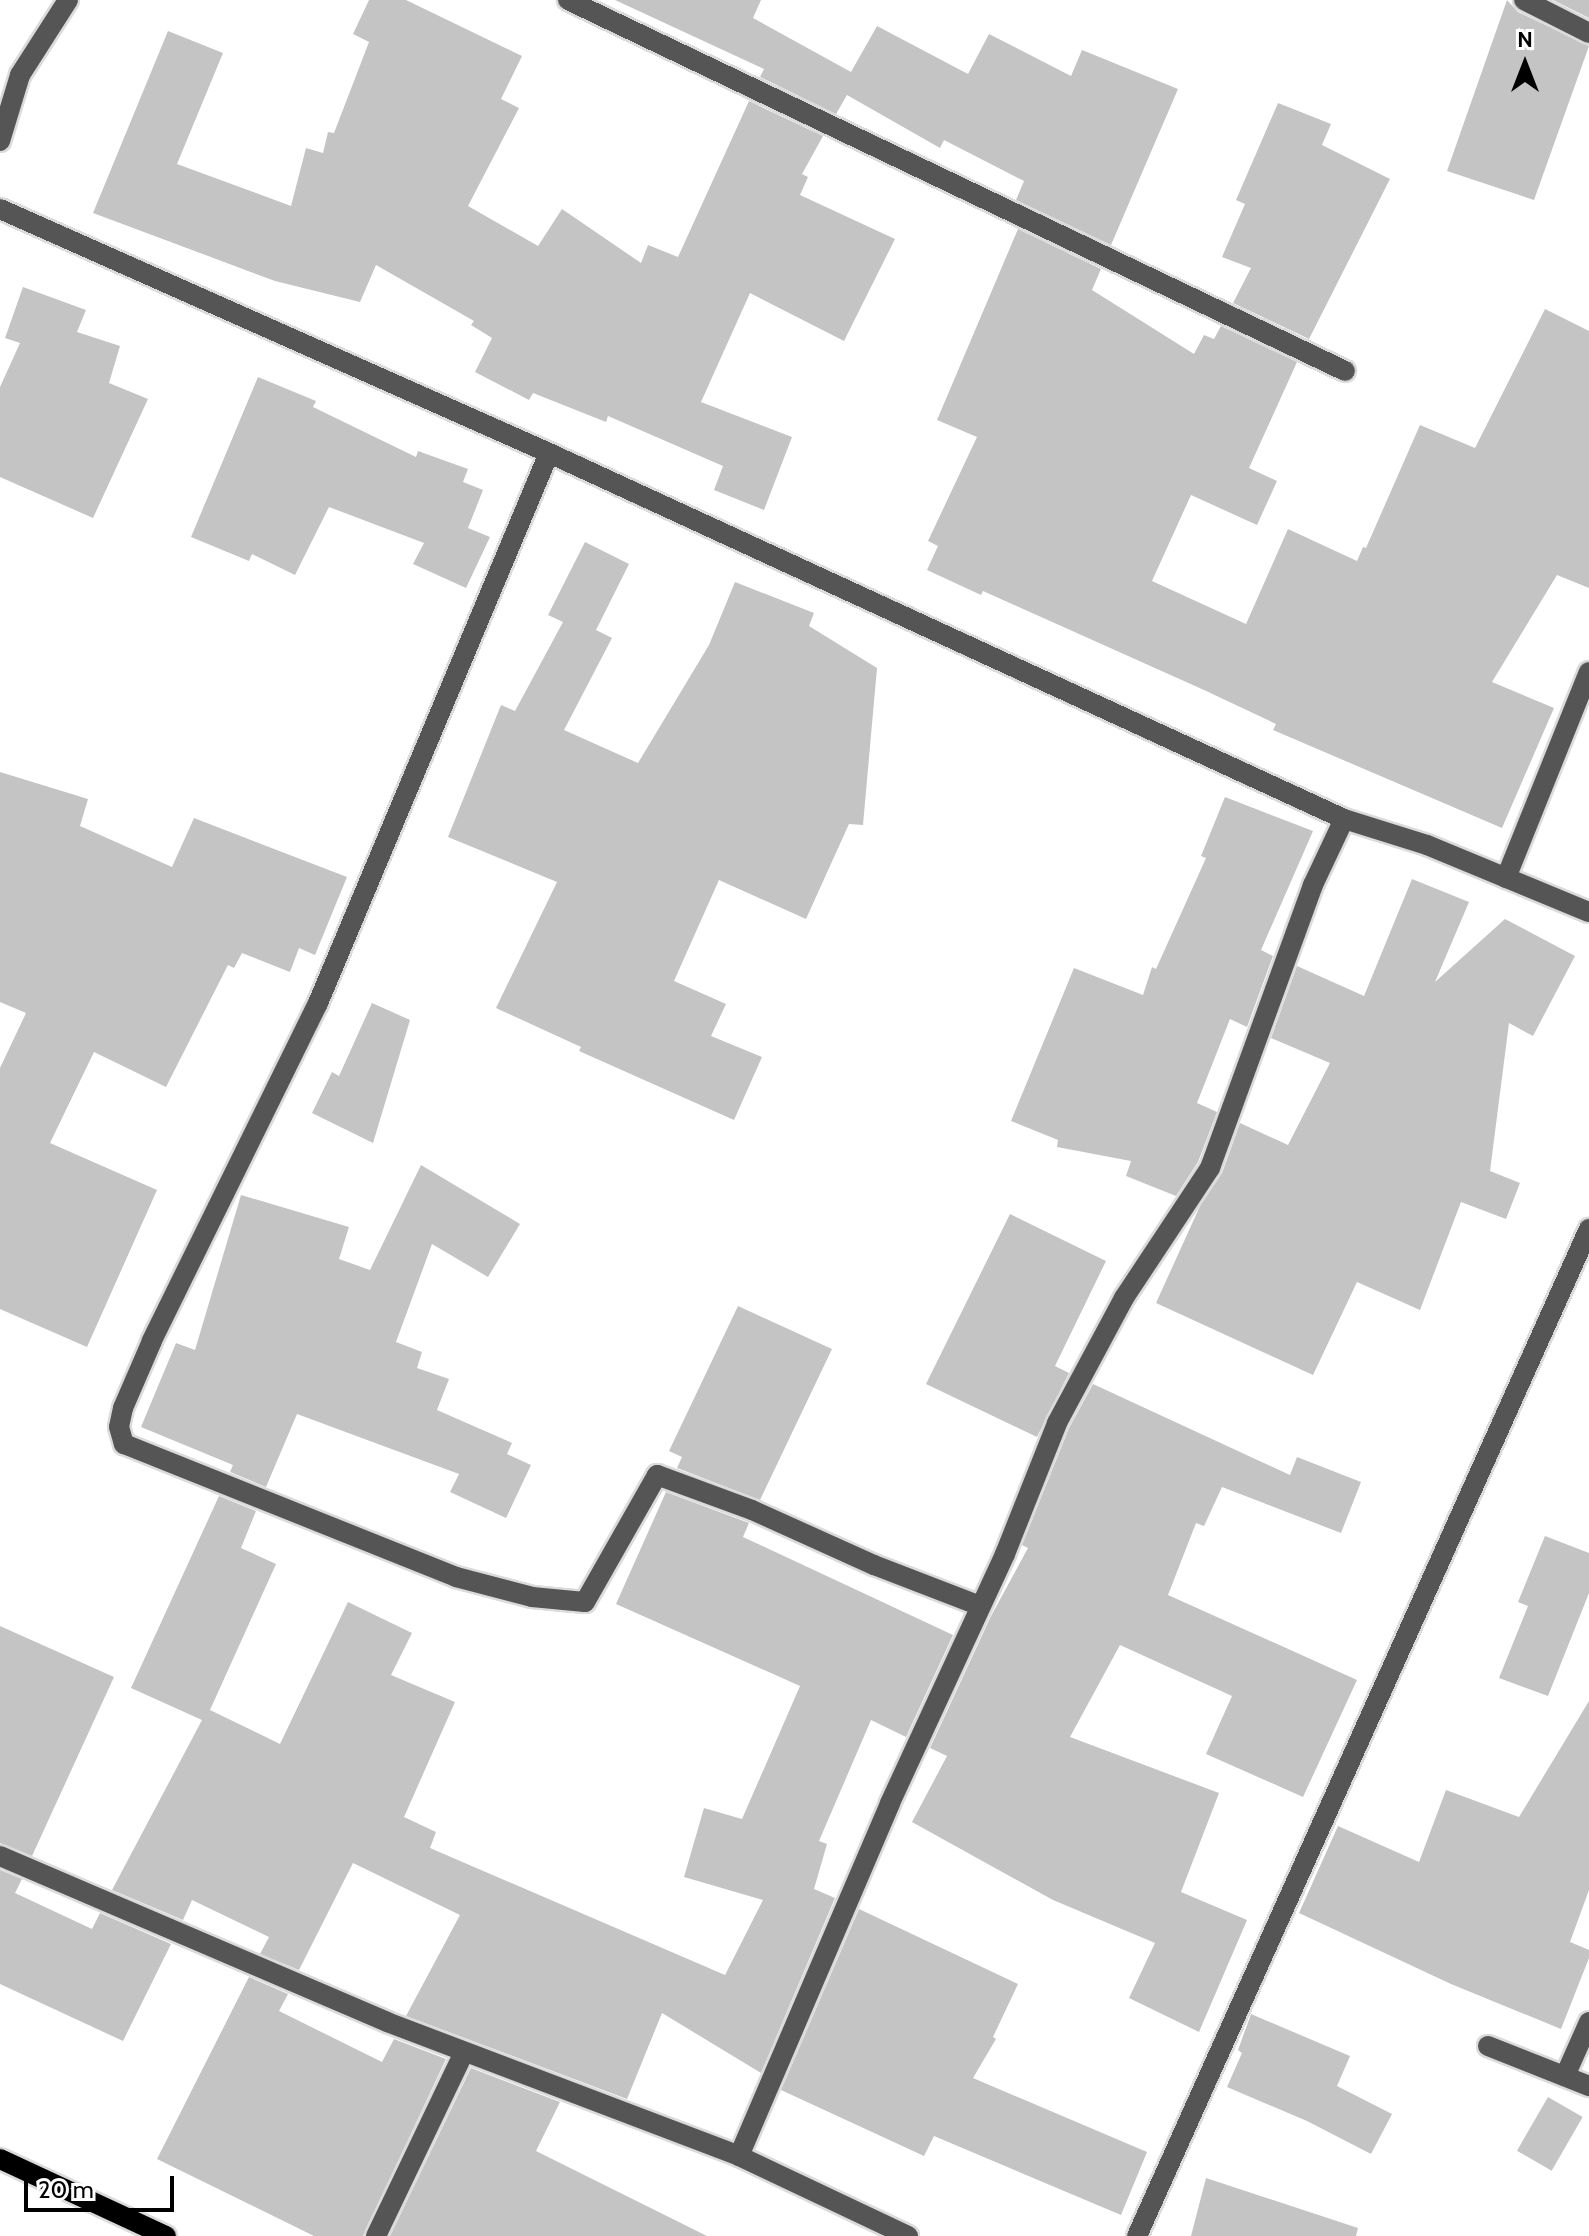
<!DOCTYPE html>
<html>
<head>
<meta charset="utf-8">
<style>
	body { margin:0 }
	#map { position:relative; width:1589px; height:2236px; overflow:hidden; background:#fff; font-family:Cabin,sans-serif }
	div>[style] { position:absolute }
	[style*='--x'] { left:calc(var(--x)*1px); top:calc(var(--y)*1px); width:calc(var(--w)*1px); rotate:calc(var(--a)*1deg) }
	.building>* { inset:0; background:#c4c4c4; transform-origin:0 0 }
	.roads { filter:drop-shadow(2px 0 #dbdbdb) drop-shadow(-2px 0 #dbdbdb) drop-shadow(0 2px #dbdbdb) drop-shadow(0 -2px #dbdbdb) }
	.minor>* { height:20px; margin:-10px; padding:0 10px; transform-origin:10px; border-radius:10px; background:#555 }
	.major>* { height:20px; margin:-10px; padding:0 10px; transform-origin:10px; border-radius:10px; background:#000 }
	span { translate:-50% -50%; white-space:nowrap; text-align:center; line-height:1.15; -webkit-text-stroke:6px #fff; paint-order:stroke }
	.north { position:absolute; left:1485px; top:24px; width:80px; height:80px; -webkit-text-stroke:6px #fff; paint-order:stroke; rotate:0deg; font-size:22px; font-weight:700; line-height:32px; text-align:center; color:#000 }
	.north::after { content:''; display:block; margin:auto; width:28px; height:36px; background:#000; clip-path:polygon(50% 0,100% 100%,50% 72%,0 100%) }
	.scale { position:absolute; left:24px; top:2176px; width:150px; height:36px; box-sizing:border-box; border:4px solid #000; border-top:0; padding-left:10px; font-size:24px; line-height:28px; white-space:nowrap; color:#000; -webkit-text-stroke:6px #fff; paint-order:stroke }
</style>
</head>
<body>
<div id="map">
	<div class="building">
		<div style="clip-path:polygon(369px 0,406px 0,522px 56px,501px 99px,519px 108px,468px 206px,538px 246px,562px 209px,641px 263px,648px 245px,678px 257px,749px 101px,823px 136px,802px 174px,808px 177px,800px 195px,895px 239px,844px 341px,750px 293px,701px 402px,792px 437px,764px 510px,714px 490px,723px 466px,608px 416px,606px 422px,533px 393px,529px 400px,475px 372px,492px 338px,471px 325px,474px 321px,376px 265px,360px 302px,275px 281px,93px 213px,168px 31px,223px 53px,177px 164px,291px 206px,306px 148px,323px 153px,328px 132px,334px 133px,369px 42px,353px 34px)"></div>
		<div style="clip-path:polygon(615px 0,761px 0,753px 18px,851px 72px,877px 26px,968px 74px,989px 34px,1071px 76px,1082px 50px,1178px 89px,1111px 245px,1016px 200px,1024px 181px,944px 140px,940px 148px,847px 95px,836px 114px,760px 77px,764px 69px)"></div>
		<div style="clip-path:polygon(1507px 0,1518px 12px,1589px 46px,1534px 200px,1447px 171px)"></div>
		<div style="clip-path:polygon(1553px 0,1589px 0,1589px 18px)"></div>
		<div style="clip-path:polygon(1278px 103px,1331px 124px,1322px 145px,1390px 179px,1309px 339px,1233px 303px,1251px 268px,1222px 257px,1245px 204px,1236px 200px)"></div>
		<div style="clip-path:polygon(1018px 229px,1101px 269px,1092px 290px,1194px 354px,1204px 335px,1214px 339px,1221px 326px,1297px 362px,1249px 468px,1277px 481px,1257px 525px,1191px 495px,1152px 581px,1246px 624px,1288px 529px,1357px 561px,1363px 547px,1366px 548px,1420px 425px,1475px 448px,1545px 309px,1589px 331px,1589px 588px,1557px 575px,1492px 682px,1554px 708px,1502px 828px,1273px 730px,1276px 724px,1204px 690px,983px 591px,981px 595px,927px 570px,938px 546px,928px 541px,977px 437px,937px 420px)"></div>
		<div style="clip-path:polygon(23px 287px,86px 310px,77px 332px,120px 346px,109px 383px,148px 399px,93px 518px,0 477px,0 387px,20px 343px,5px 338px)"></div>
		<div style="clip-path:polygon(258px 377px,316px 401px,313px 407px,416px 457px,418px 451px,468px 469px,463px 482px,483px 490px,468px 528px,490px 537px,466px 588px,413px 564px,424px 543px,329px 507px,295px 575px,252px 554px,249px 561px,191px 537px)"></div>
		<div style="clip-path:polygon(585px 542px,629px 564px,596px 630px,612px 638px,564px 730px,638px 763px,709px 645px,735px 582px,814px 613px,809px 626px,877px 668px,863px 825px,849px 824px,806px 919px,719px 880px,674px 981px,726px 1004px,711px 1036px,762px 1057px,734px 1120px,579px 1051px,581px 1047px,496px 1008px,557px 882px,448px 837px,501px 705px,515px 711px,563px 622px,548px 615px)"></div>
		<div style="clip-path:polygon(0 772px,88px 799px,80px 826px,172px 867px,194px 818px,347px 877px,315px 955px,299px 948px,290px 972px,242px 953px,234px 968px,228px 965px,166px 1087px,94px 1052px,50px 1143px,157px 1190px,87px 1347px,0 1309px,0 1068px,26px 1013px,0 1002px)"></div>
		<div style="clip-path:polygon(1225px 797px,1313px 831px,1261px 950px,1273px 956px,1247px 1027px,1230px 1019px,1197px 1103px,1217px 1112px,1198px 1162px,1176px 1196px,1126px 1176px,1131px 1161px,1057px 1147px,1058px 1140px,1011px 1121px,1074px 968px,1143px 995px,1152px 967px,1156px 969px,1206px 858px,1201px 856px)"></div>
		<div style="clip-path:polygon(1412px 879px,1469px 902px,1435px 982px,1505px 919px,1575px 956px,1533px 1036px,1509px 1023px,1490px 1171px,1520px 1183px,1506px 1219px,1461px 1202px,1420px 1310px,1357px 1282px,1313px 1375px,1156px 1303px,1200px 1206px,1222px 1173px,1240px 1123px,1288px 1145px,1330px 1063px,1271px 1038px,1297px 966px,1364px 996px)"></div>
		<div style="clip-path:polygon(372px 1003px,410px 1020px,373px 1143px,312px 1113px,332px 1072px,339px 1076px)"></div>
		<div style="clip-path:polygon(421px 1165px,520px 1224px,488px 1277px,432px 1244px,396px 1342px,422px 1352px,417px 1368px,449px 1379px,437px 1410px,512px 1443px,507px 1454px,531px 1465px,506px 1518px,450px 1492px,459px 1474px,297px 1414px,266px 1487px,230px 1472px,233px 1465px,141px 1427px,176px 1343px,195px 1350px,241px 1195px,349px 1227px,339px 1259px,370px 1270px)"></div>
		<div style="clip-path:polygon(1010px 1214px,1106px 1261px,1055px 1366px,1069px 1373px,1037px 1437px,926px 1384px)"></div>
		<div style="clip-path:polygon(738px 1306px,832px 1349px,760px 1500px,677px 1468px,682px 1457px,669px 1451px)"></div>
		<div style="clip-path:polygon(1093px 1384px,1290px 1475px,1297px 1457px,1361px 1482px,1341px 1533px,1222px 1487px,1204px 1526px,1196px 1523px,1168px 1595px,1357px 1680px,1303px 1797px,1206px 1754px,1232px 1696px,1120px 1645px,1070px 1737px,1219px 1793px,1181px 1892px,1247px 1920px,1199px 2032px,1129px 1998px,1155px 1943px,1053px 1900px,912px 1822px,947px 1756px,930px 1748px,991px 1616px,1028px 1548px,1022px 1545px,1069px 1428px)"></div>
		<div style="clip-path:polygon(666px 1492px,749px 1523px,743px 1537px,953px 1635px,906px 1737px,871px 1720px,819px 1841px,827px 1844px,814px 1889px,835px 1898px,761px 2073px,662px 2013px,627px 2099px,406px 2016px,460px 1915px,353px 1863px,299px 1970px,260px 1954px,269px 1937px,192px 1900px,183px 1920px,112px 1890px,202px 1720px,131px 1688px,219px 1496px,256px 1511px,241px 1548px,276px 1564px,210px 1710px,280px 1744px,348px 1602px,412px 1633px,391px 1675px,455px 1702px,404px 1817px,436px 1832px,430px 1848px,725px 1975px,763px 1900px,684px 1877px,704px 1808px,742px 1819px,800px 1686px,616px 1604px)"></div>
		<div style="clip-path:polygon(1545px 1536px,1589px 1553px,1589px 1593px,1548px 1696px,1499px 1678px,1528px 1606px,1518px 1602px)"></div>
		<div style="clip-path:polygon(0 1626px,114px 1677px,32px 1856px,0 1843px)"></div>
		<div style="clip-path:polygon(1589px 1701px,1589px 1890px,1570px 1942px,1589px 1950px,1589px 1958px,1561px 2029px,1451px 1984px,1299px 1913px,1338px 1826px,1419px 1862px,1446px 1790px,1519px 1817px)"></div>
		<div style="clip-path:polygon(0 1870px,22px 1879px,15px 1893px,92px 1929px,100px 1913px,171px 1944px,123px 2041px,0 1984px)"></div>
		<div style="clip-path:polygon(859px 1909px,1018px 1984px,993px 2037px,996px 2039px,973px 2078px,1147px 2152px,1121px 2215px,934px 2136px,924px 2156px,781px 2090px)"></div>
		<div style="clip-path:polygon(249px 1977px,288px 1994px,279px 2011px,382px 2062px,394px 2039px,446px 2059px,363px 2236px,314px 2236px,157px 2159px)"></div>
		<div style="clip-path:polygon(1251px 2014px,1350px 2056px,1337px 2086px,1392px 2114px,1371px 2154px,1307px 2121px,1227px 2087px,1242px 2053px,1238px 2050px)"></div>
		<div style="clip-path:polygon(471px 2068px,560px 2102px,536px 2151px,707px 2236px,390px 2236px)"></div>
		<div style="left:1548px;top:2097px;width:40px;height:62px;rotate:30deg"></div>
		<div style="clip-path:polygon(1206px 2178px,1358px 2228px,1356px 2236px,1191px 2236px)"></div>
	</div>
	<div class="roads">
		<div class="minor">
			<div style="--x:568;--y:0;--w:861;--a:25.52"></div>
			<div style="--x:1524;--y:0;--w:73;--a:26.9"></div>
			<div style="--x:0;--y:141;--w:69;--a:-73.1"></div>
			<div style="--x:20;--y:75;--w:89;--a:-57.4"></div>
			<div style="--x:0;--y:209;--w:601;--a:23.96"></div>
			<div style="--x:549;--y:453;--w:875;--a:24.72"></div>
			<div style="--x:1344;--y:819;--w:87;--a:17.4"></div>
			<div style="--x:1427;--y:845;--w:175;--a:22.5"></div>
			<div style="--x:549;--y:453;--w:597;--a:112.78"></div>
			<div style="--x:318;--y:1003;--w:377;--a:116.2"></div>
			<div style="--x:152;--y:1341;--w:73;--a:113.4"></div>
			<div style="--x:123;--y:1408;--w:19;--a:102"></div>
			<div style="--x:119;--y:1427;--w:18;--a:74"></div>
			<div style="--x:124;--y:1444;--w:358;--a:21.8"></div>
			<div style="--x:456;--y:1577;--w:79;--a:14.7"></div>
			<div style="--x:532;--y:1597;--w:53;--a:5.4"></div>
			<div style="--x:585;--y:1602;--w:146;--a:-60.4"></div>
			<div style="--x:657;--y:1475;--w:101;--a:20.2"></div>
			<div style="--x:752;--y:1510;--w:134;--a:24.3"></div>
			<div style="--x:874;--y:1565;--w:114;--a:21.1"></div>
			<div style="--x:1506;--y:878;--w:222;--a:-68.1"></div>
			<div style="--x:0;--y:1856;--w:421;--a:23.2"></div>
			<div style="--x:387;--y:2022;--w:377;--a:20.8"></div>
			<div style="--x:739;--y:2156;--w:187;--a:25.3"></div>
			<div style="--x:1488;--y:2046;--w:109;--a:21.6"></div>
			<div style="--x:1565;--y:2076;--w:59;--a:-66"></div>
			<div style="--x:739;--y:2156;--w:384;--a:-66.8"></div>
			<div style="--x:890;--y:1803;--w:274;--a:-65.2"></div>
			<div style="--x:1005;--y:1554;--w:141;--a:-68.3"></div>
			<div style="--x:1057;--y:1423;--w:142;--a:-61.8"></div>
			<div style="--x:1124;--y:1298;--w:156;--a:-56.5"></div>
			<div style="--x:1210;--y:1168;--w:301;--a:-70"></div>
			<div style="--x:1313;--y:885;--w:73;--a:-64.8"></div>
			<div style="--x:376;--y:2236;--w:204;--a:-64.4"></div>
			<div style="--x:1137;--y:2236;--w:1104;--a:-65.83"></div>
		</div>
		<div class="major">
			<div style="--x:0;--y:2159;--w:183;--a:24.9"></div>
		</div>
	</div>
	<div class="north">N</div>
	<div class="scale">20 m</div>
</div>
</body>
</html>
